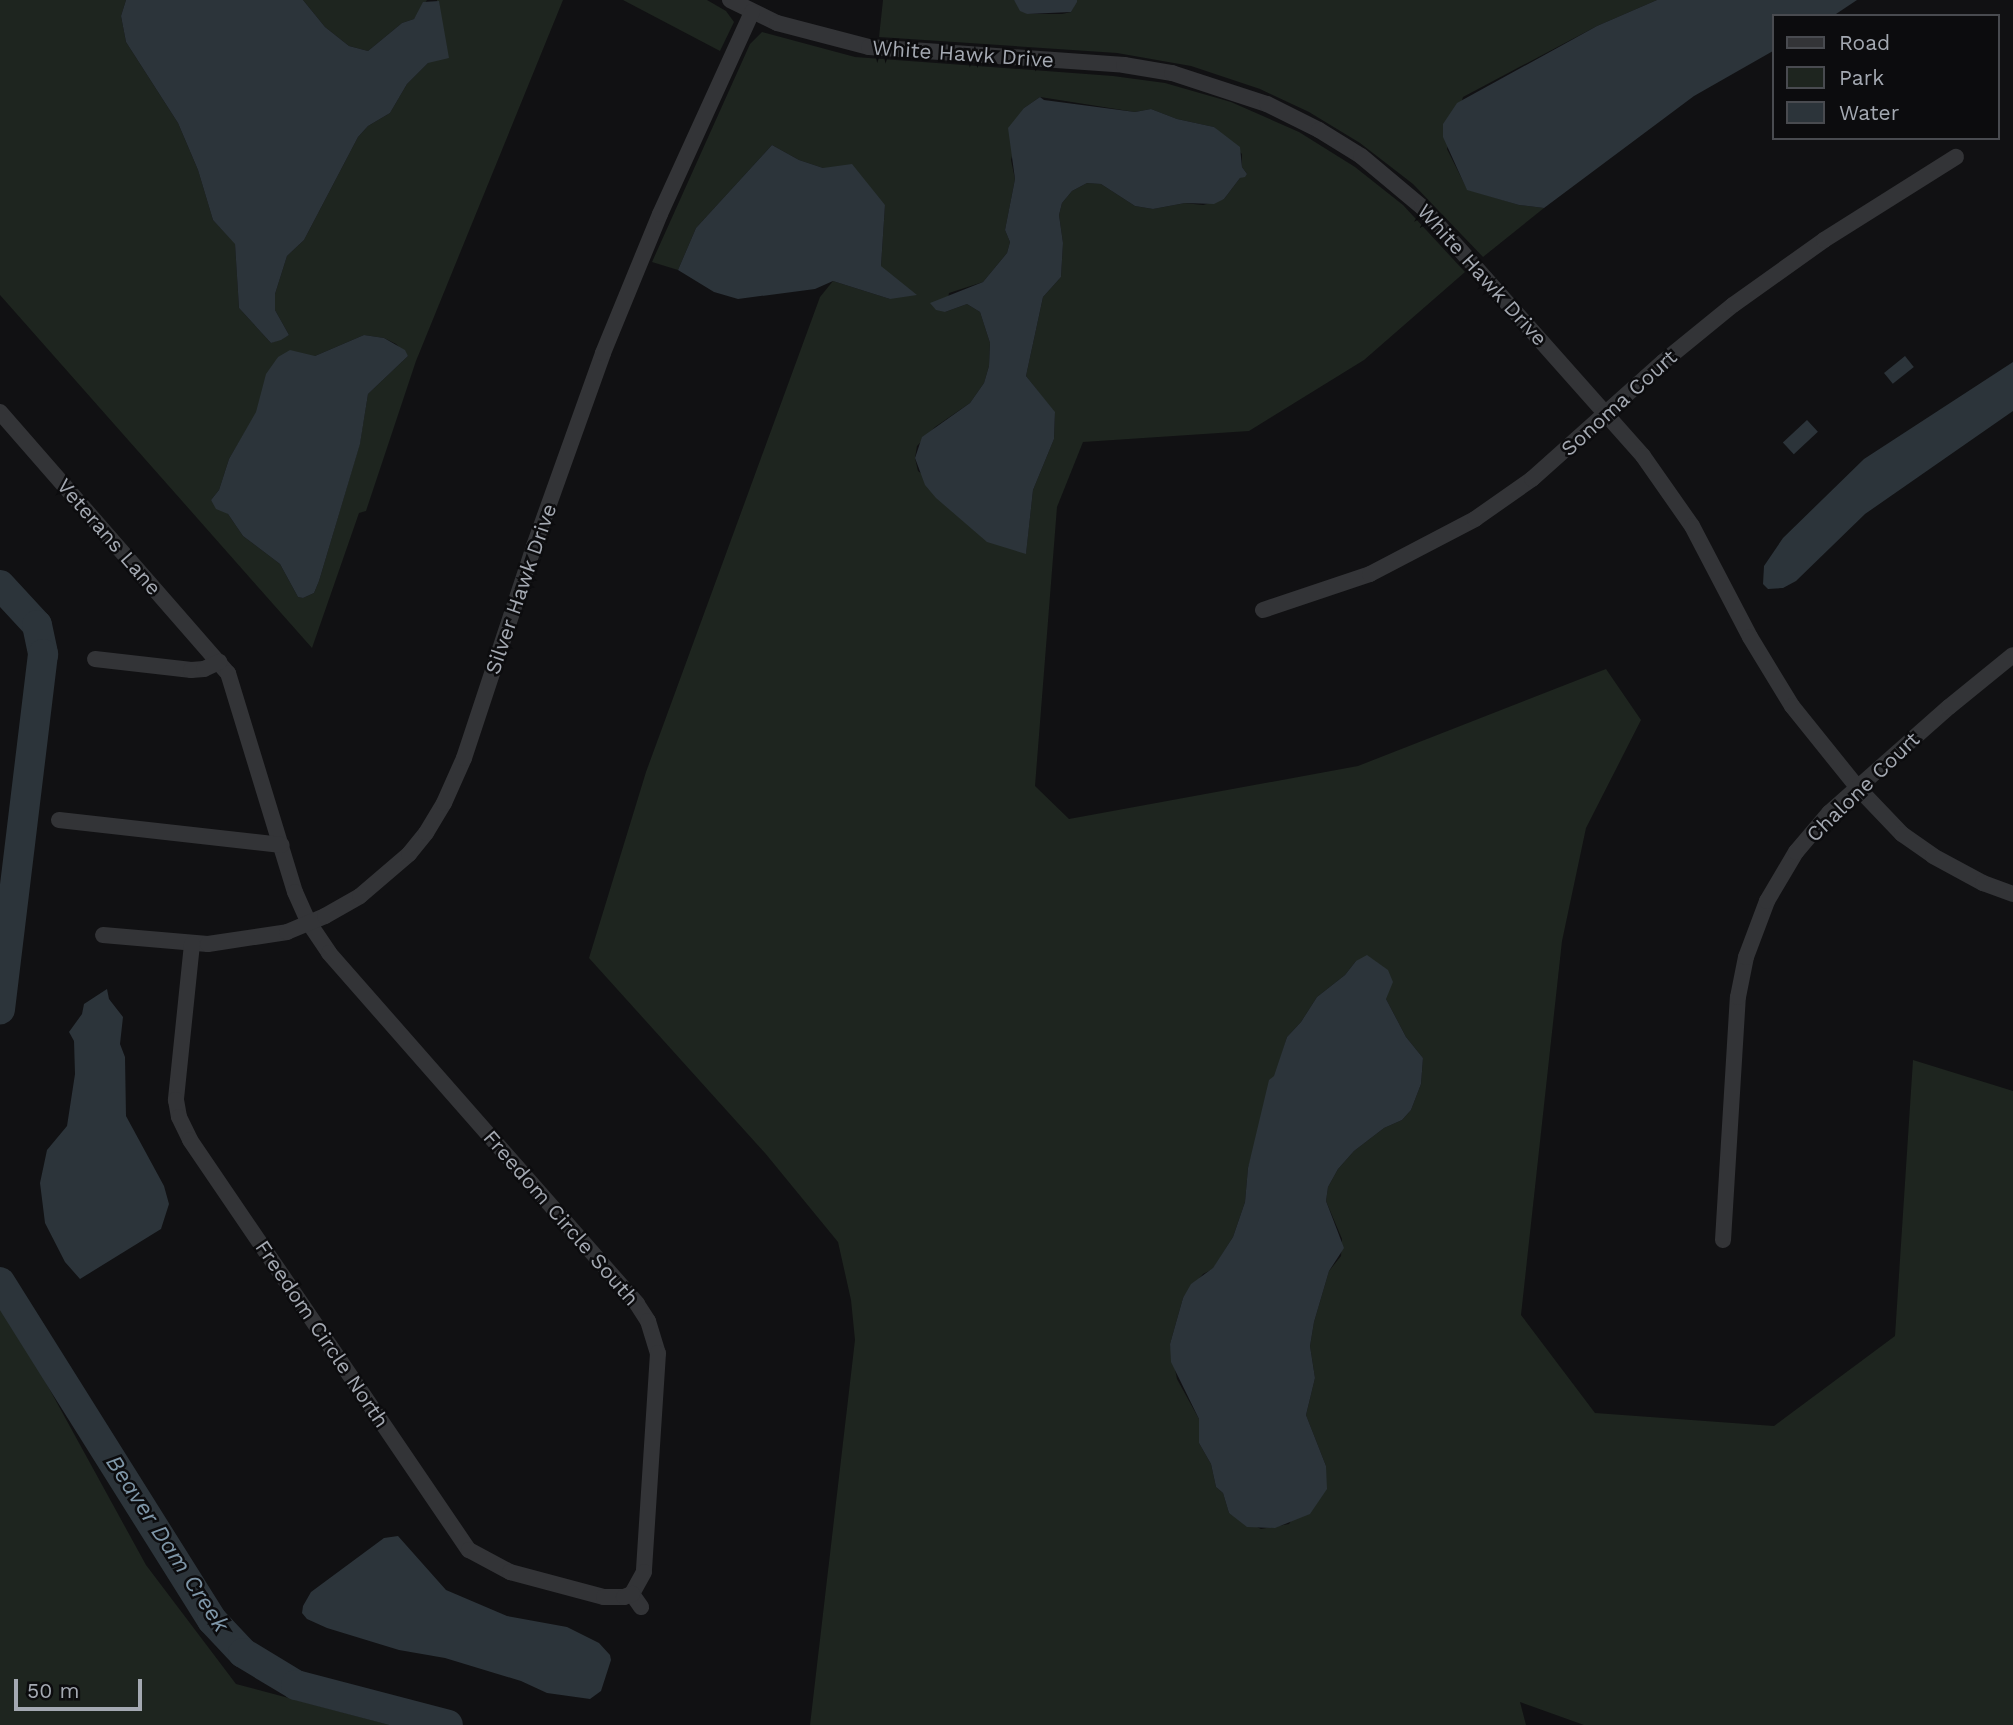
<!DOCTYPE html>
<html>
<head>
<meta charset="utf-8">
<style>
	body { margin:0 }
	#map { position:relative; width:2013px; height:1725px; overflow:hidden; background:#111113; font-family:"Work Sans",sans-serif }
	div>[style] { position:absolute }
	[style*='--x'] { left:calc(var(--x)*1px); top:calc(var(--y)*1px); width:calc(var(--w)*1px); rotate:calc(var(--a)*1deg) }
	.green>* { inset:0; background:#1e251f }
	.water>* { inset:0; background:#2c343a; transform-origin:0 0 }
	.river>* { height:30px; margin:-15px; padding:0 15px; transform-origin:15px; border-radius:15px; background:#2c343a }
	.street>* { height:16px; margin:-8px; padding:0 8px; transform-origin:8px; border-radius:8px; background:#333437 }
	span { translate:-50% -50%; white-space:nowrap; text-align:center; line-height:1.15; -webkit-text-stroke:5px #0c0c0e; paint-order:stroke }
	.street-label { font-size:21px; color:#a4a9b2 }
	.water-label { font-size:23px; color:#7f97a9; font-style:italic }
	.legend { position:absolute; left:1772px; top:14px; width:228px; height:126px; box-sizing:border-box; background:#0c0c0e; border:2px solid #494b50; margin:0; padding:9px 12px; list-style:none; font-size:21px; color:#a4a9b2 }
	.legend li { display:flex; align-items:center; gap:14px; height:35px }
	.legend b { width:35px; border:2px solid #494b50 }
	.scale { position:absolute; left:14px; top:1679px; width:128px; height:32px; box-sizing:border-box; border:4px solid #a4a9b2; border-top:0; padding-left:9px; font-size:21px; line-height:24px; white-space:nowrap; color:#a4a9b2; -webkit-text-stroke:5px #0c0c0e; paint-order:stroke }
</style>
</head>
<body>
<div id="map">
	<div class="green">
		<div style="clip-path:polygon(evenodd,0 0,126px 0,121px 16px,126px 42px,178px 123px,198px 170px,213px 220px,235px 243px,239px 308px,271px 343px,289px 335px,275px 310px,275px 294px,287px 256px,304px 240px,358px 137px,368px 126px,390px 113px,407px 84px,428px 63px,437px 0,563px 0,416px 361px,366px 511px,359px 513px,312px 648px,0 295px,0 0,364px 335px,384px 338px,396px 344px,408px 356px,368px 394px,360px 443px,319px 581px,314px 593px,303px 598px,298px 597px,280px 564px,243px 536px,228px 514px,211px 500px,219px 490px,229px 459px,257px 412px,278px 357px,315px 356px,364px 335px)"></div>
		<div style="clip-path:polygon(303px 0,427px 0,414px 19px,402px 23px,368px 51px,349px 46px,325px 27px)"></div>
		<div style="clip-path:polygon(623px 0,707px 0,726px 11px,734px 22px,720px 51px)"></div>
		<div style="clip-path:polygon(883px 0,1014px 0,1027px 14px,1062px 14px,1071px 12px,1077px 0,1657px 0,1597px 26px,1463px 97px,1447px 149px,1467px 189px,1519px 205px,1544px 208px,1483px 257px,1413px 184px,1360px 143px,1309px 112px,1260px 89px,1191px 66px,1117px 53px,879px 37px)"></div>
		<div style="clip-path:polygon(evenodd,762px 32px,855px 57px,1113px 76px,1165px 83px,1231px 102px,1299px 132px,1355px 167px,1403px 205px,1465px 272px,1364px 360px,1249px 431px,1083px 442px,1057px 507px,1035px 786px,1069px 819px,1358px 766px,1606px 669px,1641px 720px,1586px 828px,1562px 941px,1521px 1315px,1595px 1413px,1774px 1426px,1895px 1336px,1913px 1060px,2013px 1091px,2013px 1725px,1584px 1725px,1520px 1702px,1526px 1725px,810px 1725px,855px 1340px,851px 1300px,838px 1242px,765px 1153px,589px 958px,646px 772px,820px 297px,833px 281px,890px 299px,881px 266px,885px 205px,823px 168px,799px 160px,772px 145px,696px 228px,678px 270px,652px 262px,750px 44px,762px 32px,1040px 97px,1135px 112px,1151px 109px,1177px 119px,1214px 127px,1242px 154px,1242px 167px,1247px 174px,1240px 178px,1224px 199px,1203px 205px,1185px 203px,1153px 209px,1135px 206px,1101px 184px,1087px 183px,1072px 191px,1062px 203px,1059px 215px,1063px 243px,1061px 277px,1043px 297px,1026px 376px,1055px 413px,1054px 439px,1033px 490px,1026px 553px,918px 471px,915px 458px,917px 446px,935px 427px,970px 403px,984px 383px,989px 366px,990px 343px,980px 312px,967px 304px,945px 312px,949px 293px,983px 282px,1007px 253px,1010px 242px,1005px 230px,1015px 179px,1011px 160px,1024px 108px,1040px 97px,762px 32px,1356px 961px,1386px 999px,1406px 1037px,1423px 1058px,1421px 1084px,1411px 1110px,1402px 1120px,1384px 1128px,1354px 1151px,1338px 1169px,1328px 1187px,1326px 1201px,1342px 1239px,1341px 1256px,1329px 1271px,1314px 1322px,1310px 1346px,1315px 1378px,1306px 1415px,1326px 1466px,1289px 1524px,1261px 1529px,1229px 1513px,1223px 1493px,1216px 1487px,1211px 1464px,1199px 1443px,1199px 1419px,1177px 1379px,1170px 1344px,1183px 1298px,1203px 1274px,1213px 1269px,1233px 1237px,1245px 1202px,1248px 1168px,1287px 1037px,1301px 1022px,1317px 997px,1345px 975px,1356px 961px)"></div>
		<div style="clip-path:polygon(0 1299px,146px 1565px,236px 1684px,390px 1725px,0 1725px)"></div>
	</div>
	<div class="water">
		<div style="clip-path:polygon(126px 0,303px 0,325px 27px,349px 46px,368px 51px,402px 23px,414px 19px,423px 2px,439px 1px,449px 58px,428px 63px,407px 84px,390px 113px,368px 126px,358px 137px,304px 240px,287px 256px,275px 294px,275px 310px,289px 335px,281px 340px,271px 343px,239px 308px,235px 244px,213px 220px,198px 170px,178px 123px,126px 42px,121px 16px)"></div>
		<div style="clip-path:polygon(1014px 0,1077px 0,1077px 2px,1071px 12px,1027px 14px,1020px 11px)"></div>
		<div style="clip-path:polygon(1657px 0,1857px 0,1833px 16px,1773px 16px,1773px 51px,1694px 96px,1544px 208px,1519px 205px,1467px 190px,1443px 137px,1443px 124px,1457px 103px,1597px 26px)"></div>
		<div style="clip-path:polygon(1040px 97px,1044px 100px,1135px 112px,1151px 109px,1177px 119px,1214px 127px,1240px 147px,1242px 167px,1247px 174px,1245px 177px,1240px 178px,1224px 199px,1214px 204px,1185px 203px,1153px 209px,1135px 206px,1101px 184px,1087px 183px,1072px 191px,1062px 203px,1059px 215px,1063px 243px,1061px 277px,1043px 297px,1026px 376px,1055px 412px,1054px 439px,1033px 490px,1026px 554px,987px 542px,936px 498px,925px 485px,915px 458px,922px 437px,970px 403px,984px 383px,989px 366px,990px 343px,980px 312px,967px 304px,945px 312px,936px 310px,930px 303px,983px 282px,1007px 253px,1010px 242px,1005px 230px,1015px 179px,1008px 128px,1024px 108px)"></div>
		<div style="clip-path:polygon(772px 145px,799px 160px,823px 168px,852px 164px,885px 205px,881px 266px,917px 295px,890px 299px,833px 281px,815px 289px,738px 299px,714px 292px,678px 270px,696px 228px)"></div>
		<div style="clip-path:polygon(364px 335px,384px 338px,405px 350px,408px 356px,368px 394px,360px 444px,319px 581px,314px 593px,303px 598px,298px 597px,280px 564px,243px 536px,228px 514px,216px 509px,211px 500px,219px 490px,229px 459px,256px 412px,266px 374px,278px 357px,290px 350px,315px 356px)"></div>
		<div style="left:1905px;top:356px;width:14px;height:27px;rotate:51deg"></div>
		<div style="clip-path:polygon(2013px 362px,2013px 411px,1865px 514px,1796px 581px,1783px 588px,1768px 589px,1763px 584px,1764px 566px,1783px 538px,1864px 459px)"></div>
		<div style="left:1807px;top:420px;width:16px;height:33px;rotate:47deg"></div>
		<div style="clip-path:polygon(1367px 955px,1388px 970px,1393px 982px,1386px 999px,1406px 1037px,1423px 1058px,1421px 1084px,1411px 1110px,1402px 1120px,1384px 1128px,1354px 1151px,1338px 1169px,1328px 1187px,1326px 1201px,1344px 1248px,1329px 1271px,1314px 1322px,1310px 1346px,1315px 1378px,1306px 1415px,1326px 1466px,1327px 1489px,1310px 1514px,1275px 1528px,1247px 1527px,1229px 1513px,1223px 1493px,1216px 1487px,1211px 1464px,1199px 1443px,1199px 1419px,1171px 1362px,1170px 1344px,1183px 1298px,1191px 1284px,1213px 1268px,1233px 1237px,1245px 1202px,1248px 1168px,1269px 1080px,1274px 1076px,1287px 1037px,1301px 1022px,1317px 997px,1345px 975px,1356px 961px)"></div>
		<div style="clip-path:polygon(107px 989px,109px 999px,123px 1017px,120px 1044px,125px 1057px,126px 1116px,164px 1186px,169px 1204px,161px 1229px,80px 1279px,65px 1262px,45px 1223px,40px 1183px,47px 1150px,67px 1126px,75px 1074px,74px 1041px,69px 1032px,82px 1014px,84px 1004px)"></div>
		<div style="clip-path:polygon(398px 1536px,446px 1590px,507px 1616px,567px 1627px,599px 1643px,610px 1655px,611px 1660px,601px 1691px,590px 1699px,547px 1693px,521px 1681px,445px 1658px,399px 1650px,327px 1628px,307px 1619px,302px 1613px,303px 1606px,311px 1592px,384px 1538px)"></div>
	</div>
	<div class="river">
		<div style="--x:0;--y:585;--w:54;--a:47.2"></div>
		<div style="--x:37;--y:625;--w:30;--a:78"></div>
		<div style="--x:43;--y:654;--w:358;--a:96.9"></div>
		<div style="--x:0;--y:1282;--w:399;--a:57.9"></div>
		<div style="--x:212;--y:1620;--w:45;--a:46.8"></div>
		<div style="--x:243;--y:1653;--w:62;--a:31.1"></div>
		<div style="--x:296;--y:1685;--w:157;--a:14.7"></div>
	</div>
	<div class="street">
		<div style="--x:730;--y:0;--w:52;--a:26.1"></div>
		<div style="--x:777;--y:23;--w:95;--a:14.6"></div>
		<div style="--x:869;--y:47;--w:256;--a:4"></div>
		<div style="--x:1124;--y:65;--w:49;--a:9.5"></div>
		<div style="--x:1172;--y:73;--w:100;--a:18.1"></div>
		<div style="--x:1267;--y:104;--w:58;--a:26.6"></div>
		<div style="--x:1319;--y:130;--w:49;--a:31.8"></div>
		<div style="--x:1361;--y:156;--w:80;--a:39.9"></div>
		<div style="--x:1422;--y:207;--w:333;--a:48.4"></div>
		<div style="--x:1643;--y:456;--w:85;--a:55"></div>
		<div style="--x:1692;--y:526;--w:125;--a:62.4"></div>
		<div style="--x:1750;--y:637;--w:81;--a:58.7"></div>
		<div style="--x:1792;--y:706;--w:105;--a:51.2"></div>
		<div style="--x:1858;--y:788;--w:64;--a:46.3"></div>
		<div style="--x:1902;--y:834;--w:38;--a:35"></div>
		<div style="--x:1933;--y:856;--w:57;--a:28.4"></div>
		<div style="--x:1983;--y:883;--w:32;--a:20"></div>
		<div style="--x:0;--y:412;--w:347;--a:48.9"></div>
		<div style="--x:228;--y:673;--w:229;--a:73"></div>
		<div style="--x:295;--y:892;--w:34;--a:66"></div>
		<div style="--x:309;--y:923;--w:36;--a:56"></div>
		<div style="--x:329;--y:953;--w:467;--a:48.7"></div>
		<div style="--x:637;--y:1304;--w:20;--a:57"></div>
		<div style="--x:648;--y:1321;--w:34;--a:73"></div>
		<div style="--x:658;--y:1353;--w:219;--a:93.7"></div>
		<div style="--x:644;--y:1572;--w:25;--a:119"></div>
		<div style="--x:632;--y:1594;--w:16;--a:55"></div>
		<div style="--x:1263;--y:610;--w:113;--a:-18.6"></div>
		<div style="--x:1370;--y:574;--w:119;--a:-27.6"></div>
		<div style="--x:1475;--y:519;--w:70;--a:-35.1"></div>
		<div style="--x:1532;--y:479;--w:176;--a:-41.8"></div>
		<div style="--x:1663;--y:362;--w:90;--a:-39.2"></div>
		<div style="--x:1733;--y:305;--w:112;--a:-35.5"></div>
		<div style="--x:1824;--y:240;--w:156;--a:-32.2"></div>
		<div style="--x:95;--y:659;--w:97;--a:6.5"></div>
		<div style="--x:191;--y:670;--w:13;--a:-4"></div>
		<div style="--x:204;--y:669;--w:17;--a:-25"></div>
		<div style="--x:59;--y:820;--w:224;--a:6.4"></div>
		<div style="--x:103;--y:935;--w:105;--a:4.9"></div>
		<div style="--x:208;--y:944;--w:80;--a:-8.6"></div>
		<div style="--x:287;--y:932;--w:41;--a:-22.8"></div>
		<div style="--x:325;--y:916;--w:40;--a:-29.7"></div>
		<div style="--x:360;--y:896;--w:65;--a:-40.6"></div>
		<div style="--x:409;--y:854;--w:27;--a:-51"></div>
		<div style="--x:426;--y:833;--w:35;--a:-59"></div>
		<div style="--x:444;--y:803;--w:49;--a:-66"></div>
		<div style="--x:464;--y:758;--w:223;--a:-71.7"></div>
		<div style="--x:534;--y:546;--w:205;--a:-70.3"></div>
		<div style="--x:603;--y:353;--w:150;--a:-67.7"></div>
		<div style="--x:660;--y:214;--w:222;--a:-65.5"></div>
		<div style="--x:192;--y:944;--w:157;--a:95.9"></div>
		<div style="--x:176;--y:1100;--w:17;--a:80"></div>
		<div style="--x:179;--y:1117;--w:25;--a:64"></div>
		<div style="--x:190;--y:1140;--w:496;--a:55.8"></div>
		<div style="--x:469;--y:1550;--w:47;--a:28.2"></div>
		<div style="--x:510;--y:1572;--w:97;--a:14.9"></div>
		<div style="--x:604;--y:1597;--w:20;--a:0"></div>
		<div style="--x:624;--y:1597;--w:9;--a:-21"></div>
		<div style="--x:1723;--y:1240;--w:243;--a:-86.5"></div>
		<div style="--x:1738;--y:997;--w:41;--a:-78.7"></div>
		<div style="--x:1746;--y:957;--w:60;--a:-69.4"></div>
		<div style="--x:1767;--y:901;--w:57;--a:-59.4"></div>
		<div style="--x:1796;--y:852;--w:51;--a:-49.8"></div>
		<div style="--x:1829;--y:813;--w:160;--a:-41.5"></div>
		<div style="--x:1949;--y:707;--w:82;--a:-39.1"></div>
	</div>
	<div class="street-label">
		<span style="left:963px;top:54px;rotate:4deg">White Hawk Drive</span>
		<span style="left:1482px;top:275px;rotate:48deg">White Hawk Drive</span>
		<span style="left:1619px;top:403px;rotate:-42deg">Sonoma Court</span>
		<span style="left:109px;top:537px;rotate:49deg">Veterans Lane</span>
		<span style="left:521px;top:589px;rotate:-71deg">Silver Hawk Drive</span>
		<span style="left:1863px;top:787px;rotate:-44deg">Chalone Court</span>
		<span style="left:561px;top:1218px;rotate:49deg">Freedom Circle South</span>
		<span style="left:322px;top:1334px;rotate:56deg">Freedom Circle North</span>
	</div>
	<div class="water-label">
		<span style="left:167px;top:1544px;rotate:57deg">Beaver Dam Creek</span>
	</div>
	<ul class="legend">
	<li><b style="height:9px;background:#333437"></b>Road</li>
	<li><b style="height:19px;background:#1e251f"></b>Park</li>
	<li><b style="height:19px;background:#2c343a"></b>Water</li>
	</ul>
	<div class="scale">50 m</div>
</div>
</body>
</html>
